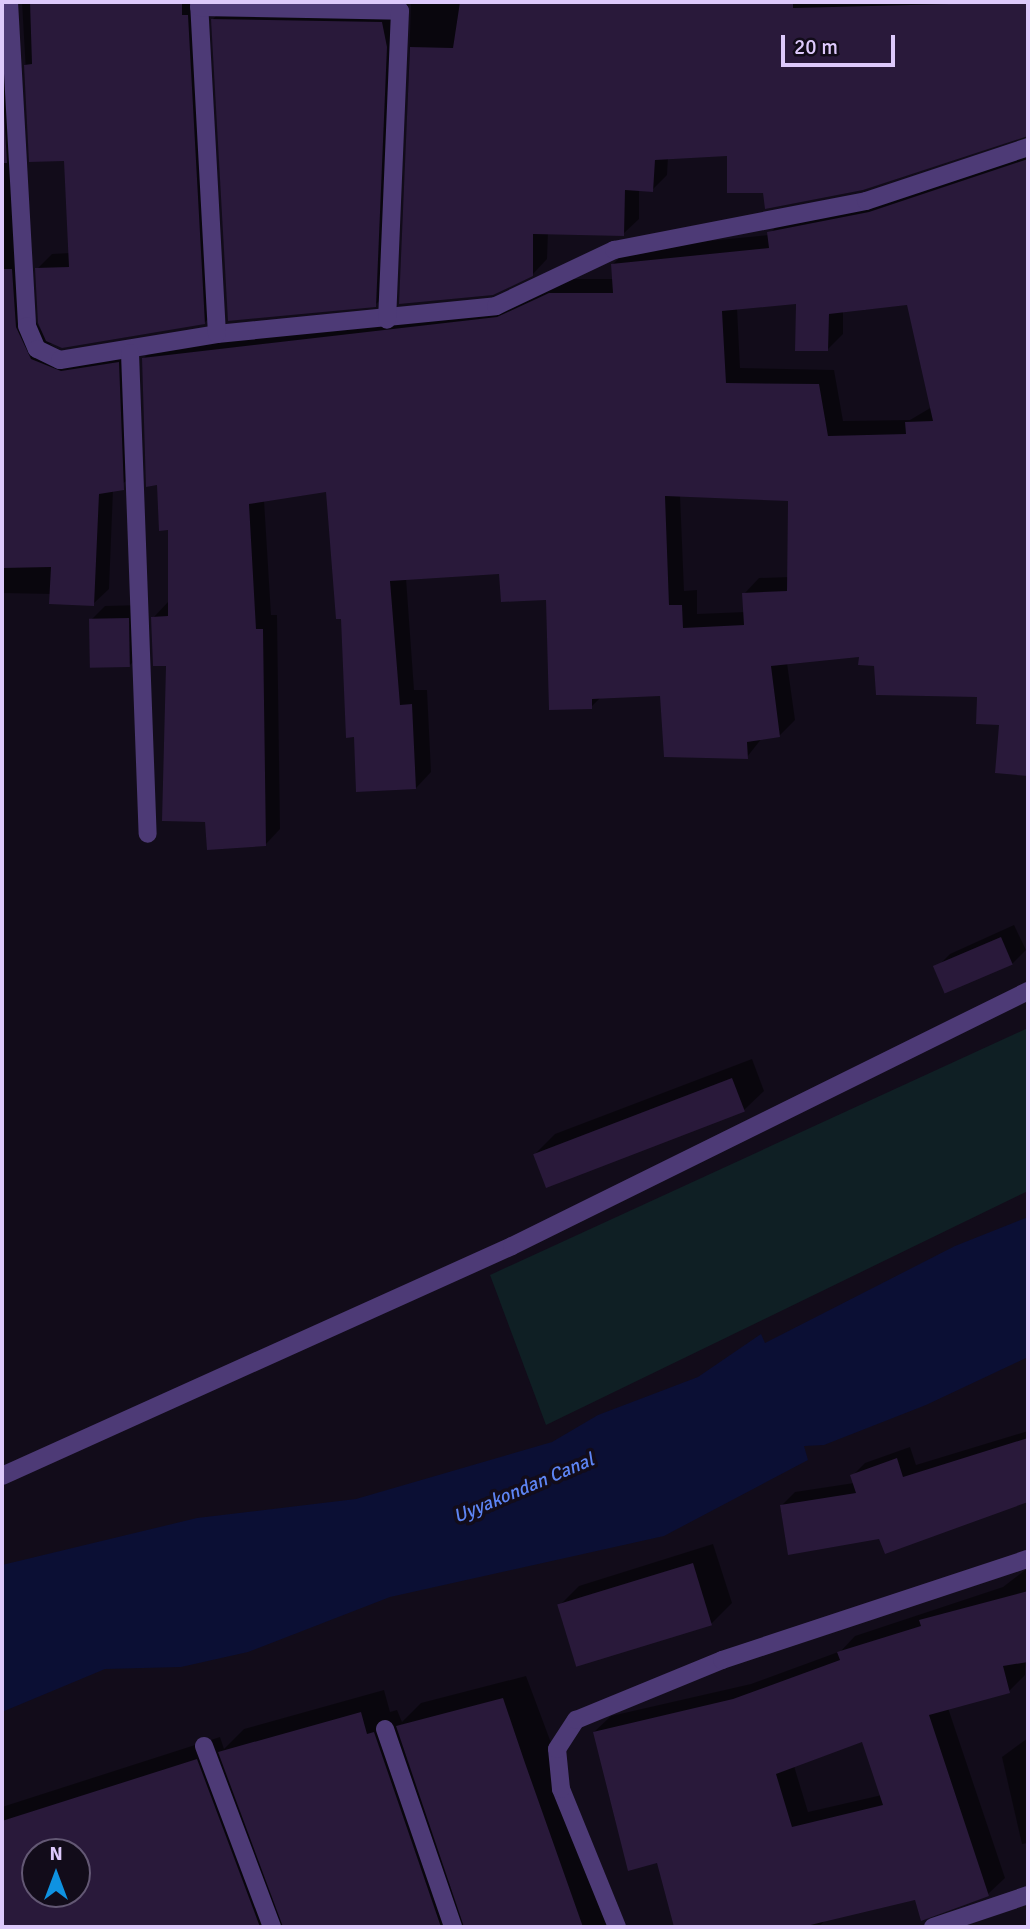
<!DOCTYPE html>
<html>
<head>
<meta charset="utf-8">
<style>
	body { margin:0 }
	#map { position:relative; width:1030px; height:1929px; overflow:hidden; background:#120c1a; font-family:Signika,sans-serif }
	div>[style] { position:absolute }
	[style*='--x'] { left:calc(var(--x)*1px); top:calc(var(--y)*1px); width:calc(var(--w)*1px); rotate:calc(var(--a)*1deg) }
	.green>* { inset:0; background:#0f1f24 }
	.water>* { inset:0; background:#0b0f34 }
	.shadow>* { inset:0; background:#0007 }
	.building>* { inset:0; background:#29193a; transform-origin:0 0 }
	.minor>* { height:18px; margin:-9px; padding:0 9px; transform-origin:9px; border-radius:9px; background:#4d3a76 }
	.tertiary>* { height:18px; margin:-9px; padding:0 9px; transform-origin:9px; border-radius:9px; background:#4d3a76 }
	span { translate:-50% -50%; white-space:nowrap; text-align:center; line-height:1.15; -webkit-text-stroke:7px #120c1a; paint-order:stroke }
	.water-label { font-size:19px; color:#5e85f4; font-style:italic }
	.frame { position:absolute; inset:0; border:4px solid #ddc9fb; pointer-events:none }
	.north { position:absolute; left:21px; top:1838px; width:70px; height:70px; box-sizing:border-box; background:#120c1a; border:2px solid #635874; border-radius:50%; rotate:0deg; font-size:19px; font-weight:700; line-height:28px; text-align:center; color:#ddc9fb }
	.north::after { content:''; display:block; margin:auto; width:24px; height:32px; background:#0f92e1; clip-path:polygon(50% 0,100% 100%,50% 72%,0 100%) }
	.scale { position:absolute; left:781px; top:35px; width:114px; height:32px; box-sizing:border-box; border:4px solid #ddc9fb; border-top:0; padding-left:9px; font-size:21px; line-height:24px; white-space:nowrap; color:#ddc9fb; -webkit-text-stroke:5px #120c1a; paint-order:stroke }
</style>
</head>
<body>
<div id="map">
	<div class="green">
		<div style="clip-path:polygon(1028px 1028px,1028px 1191px,546px 1425px,490px 1275px)"></div>
	</div>
	<div class="water">
		<div style="clip-path:polygon(1028px 1217px,1028px 1357px,926px 1405px,824px 1445px,804px 1446px,808px 1460px,664px 1536px,390px 1597px,248px 1652px,181px 1667px,105px 1669px,2px 1712px,2px 1565px,197px 1518px,356px 1499px,552px 1442px,598px 1415px,698px 1377px,761px 1334px,765px 1343px,955px 1246px)"></div>
	</div>
	<div class="shadow">
		<div style="clip-path:polygon(2px 2px,31px 314px,49px 343px,40px 323px,37px 269px,52px 254px,70px 253px,66px 160px,31px 160px,22px 2px,203px 2px,220px 308px,204px 323px,49px 344px,71px 356px,133px 348px,138px 473px,113px 490px,109px 589px,93px 604px,51px 594px,2px 593px)"></div>
		<div style="clip-path:polygon(386px 2px,1028px 2px,1028px 135px,863px 188px,765px 191px,728px 155px,668px 157px,667px 175px,652px 190px,639px 189px,639px 219px,623px 234px,548px 232px,547px 259px,532px 275px,401px 302px,411px 3px)"></div>
		<div style="clip-path:polygon(229px 3px,404px 7px,392px 289px,375px 305px,213px 19px)"></div>
		<div style="clip-path:polygon(evenodd,1028px 150px,1028px 775px,997px 771px,1001px 724px,979px 695px,861px 655px,787px 663px,795px 720px,780px 735px,762px 738px,747px 757px,662px 694px,601px 697px,591px 707px,548px 598px,501px 572px,406px 578px,414px 690px,427px 690px,431px 772px,416px 788px,356px 735px,328px 490px,264px 500px,271px 615px,277px 615px,280px 829px,265px 845px,207px 820px,153px 618px,168px 602px,170px 529px,143px 359px,159px 343px,514px 303px,566px 279px,614px 279px,613px 264px,628px 249px,769px 235px,784px 217px,1028px 150px,797px 302px,827px 350px,843px 334px,843px 310px,908px 303px,932px 407px,910px 420px,843px 421px,834px 370px,740px 368px,737px 308px,797px 302px,1028px 150px,680px 495px,790px 500px,789px 577px,759px 578px,744px 594px,745px 612px,697px 614px,697px 590px,684px 591px,680px 495px)"></div>
		<div style="clip-path:polygon(142px 605px,143px 652px,130px 665px,91px 620px,105px 606px)"></div>
		<div style="clip-path:polygon(1014px 925px,1026px 950px,1012px 964px,936px 968px,950px 954px)"></div>
		<div style="clip-path:polygon(752px 1059px,764px 1091px,744px 1110px,535px 1154px,555px 1134px)"></div>
		<div style="clip-path:polygon(1028px 1431px,1028px 1501px,880px 1537px,782px 1505px,795px 1492px,854px 1483px,852px 1476px,865px 1463px,910px 1447px,916px 1465px)"></div>
		<div style="clip-path:polygon(713px 1544px,732px 1603px,712px 1623px,578px 1665px,559px 1606px,579px 1586px)"></div>
		<div style="clip-path:polygon(evenodd,1028px 1568px,1025px 1675px,1009px 1691px,948px 1708px,1005px 1878px,988px 1894px,916px 1898px,826px 1919px,819px 1927px,675px 1927px,658px 1861px,594px 1732px,611px 1716px,751px 1684px,841px 1651px,855px 1636px,1003px 1587px,1028px 1568px,863px 1740px,882px 1795px,808px 1812px,794px 1766px,863px 1740px)"></div>
		<div style="clip-path:polygon(evenodd,526px 1676px,620px 1927px,2px 1927px,2px 1807px,220px 1737px,224px 1749px,244px 1729px,384px 1690px,390px 1712px,397px 1710px,402px 1722px,421px 1703px,526px 1676px,35px 1852px,77px 1852px,77px 1894px,35px 1894px,35px 1852px)"></div>
		<div style="clip-path:polygon(1028px 1738px,1028px 1843px,1022px 1844px,1002px 1757px)"></div>
	</div>
	<div class="building">
		<div style="clip-path:polygon(30px 2px,182px 2px,182px 15px,188px 15px,205px 324px,62px 348px,46px 341px,38px 323px,35px 268px,69px 267px,64px 161px,29px 162px,24px 65px,32px 64px)"></div>
		<div style="clip-path:polygon(460px 2px,793px 2px,793px 8px,1028px 2px,1028px 136px,863px 190px,765px 209px,763px 193px,727px 193px,727px 156px,655px 160px,653px 192px,625px 190px,624px 236px,533px 234px,533px 276px,493px 295px,399px 304px,410px 47px,453px 48px)"></div>
		<div style="clip-path:polygon(211px 19px,382px 22px,387px 47px,376px 307px,228px 321px)"></div>
		<div style="clip-path:polygon(2px 77px,7px 163px,2px 163px)"></div>
		<div style="clip-path:polygon(evenodd,1028px 159px,1028px 776px,995px 773px,999px 725px,976px 724px,977px 697px,876px 695px,874px 666px,858px 665px,859px 657px,771px 666px,780px 737px,747px 742px,748px 759px,664px 757px,660px 696px,592px 699px,592px 709px,549px 710px,546px 600px,501px 602px,499px 574px,390px 581px,400px 705px,412px 704px,416px 789px,356px 792px,354px 737px,346px 738px,341px 619px,336px 619px,326px 492px,249px 504px,256px 629px,263px 629px,266px 846px,207px 850px,205px 822px,162px 821px,166px 666px,153px 666px,151px 617px,168px 616px,168px 530px,159px 531px,157px 485px,146px 487px,142px 358px,497px 317px,549px 293px,613px 293px,611px 264px,769px 248px,767px 232px,869px 212px,1028px 159px,796px 304px,795px 351px,828px 351px,829px 314px,907px 305px,933px 421px,905px 422px,906px 434px,828px 436px,819px 384px,726px 383px,722px 311px,796px 304px,1028px 159px,665px 496px,788px 501px,787px 591px,742px 593px,744px 625px,683px 628px,682px 605px,669px 605px,665px 496px)"></div>
		<div style="clip-path:polygon(2px 269px,12px 269px,16px 327px,31px 359px,61px 371px,119px 362px,124px 490px,99px 494px,94px 606px,49px 604px,51px 567px,3px 568px)"></div>
		<div style="left:129px;top:618px;width:49px;height:40px;rotate:89deg"></div>
		<div style="left:1001px;top:937px;width:30px;height:74px;rotate:67deg"></div>
		<div style="left:732px;top:1078px;width:36px;height:213px;rotate:69deg"></div>
		<div style="clip-path:polygon(1028px 1438px,1028px 1502px,885px 1554px,879px 1539px,788px 1555px,780px 1505px,856px 1493px,850px 1475px,897px 1458px,903px 1477px)"></div>
		<div style="left:693px;top:1563px;width:65px;height:142px;rotate:73deg"></div>
		<div style="clip-path:polygon(evenodd,1028px 1591px,1028px 1662px,1003px 1666px,1010px 1693px,929px 1715px,989px 1896px,921px 1921px,915px 1900px,802px 1927px,674px 1927px,657px 1863px,628px 1871px,593px 1732px,733px 1699px,840px 1660px,837px 1652px,921px 1626px,919px 1620px,1028px 1591px,862px 1742px,883px 1805px,792px 1827px,776px 1774px,862px 1742px)"></div>
		<div style="clip-path:polygon(503px 1698px,525px 1763px,583px 1927px,464px 1927px,396px 1726px)"></div>
		<div style="clip-path:polygon(361px 1712px,367px 1734px,374px 1732px,441px 1927px,283px 1927px,218px 1752px)"></div>
		<div style="clip-path:polygon(evenodd,197px 1759px,260px 1927px,2px 1927px,2px 1821px,197px 1759px,35px 1852px,77px 1852px,77px 1894px,35px 1894px,35px 1852px)"></div>
	</div>
	<div class="minor">
		<div style="--x:9;--y:2;--w:324;--a:86.8"></div>
		<div style="--x:27;--y:326;--w:25;--a:67"></div>
		<div style="--x:37;--y:349;--w:25;--a:26"></div>
		<div style="--x:60;--y:360;--w:159;--a:-9.4"></div>
		<div style="--x:217;--y:334;--w:280;--a:-5.7"></div>
		<div style="--x:496;--y:306;--w:131;--a:-25.4"></div>
		<div style="--x:614;--y:250;--w:257;--a:-11"></div>
		<div style="--x:866;--y:201;--w:171;--a:-18.4"></div>
		<div style="--x:199;--y:2;--w:332;--a:86.9"></div>
		<div style="--x:199;--y:7;--w:201;--a:1.1"></div>
		<div style="--x:400;--y:11;--w:309;--a:92.4"></div>
		<div style="--x:130;--y:353;--w:481;--a:87.9"></div>
		<div style="--x:385;--y:1729;--w:209;--a:71"></div>
		<div style="--x:204;--y:1746;--w:193;--a:69.4"></div>
		<div style="--x:617;--y:1927;--w:149;--a:-112.1"></div>
		<div style="--x:561;--y:1789;--w:40;--a:-95.7"></div>
		<div style="--x:557;--y:1749;--w:35;--a:-57"></div>
		<div style="--x:576;--y:1720;--w:158;--a:-22.3"></div>
		<div style="--x:722;--y:1660;--w:322;--a:-18.3"></div>
		<div style="--x:933;--y:1927;--w:100;--a:-18.6"></div>
	</div>
	<div class="tertiary">
		<div style="--x:2;--y:1476;--w:559;--a:-24.27"></div>
		<div style="--x:512;--y:1246;--w:576;--a:-26.3"></div>
	</div>
	<div class="water-label">
		<span style="left:524px;top:1489px;rotate:-23deg">Uyyakondan Canal</span>
	</div>
	<div class="frame"></div>
	<div class="north">N</div>
	<div class="scale">20 m</div>
</div>
</body>
</html>
